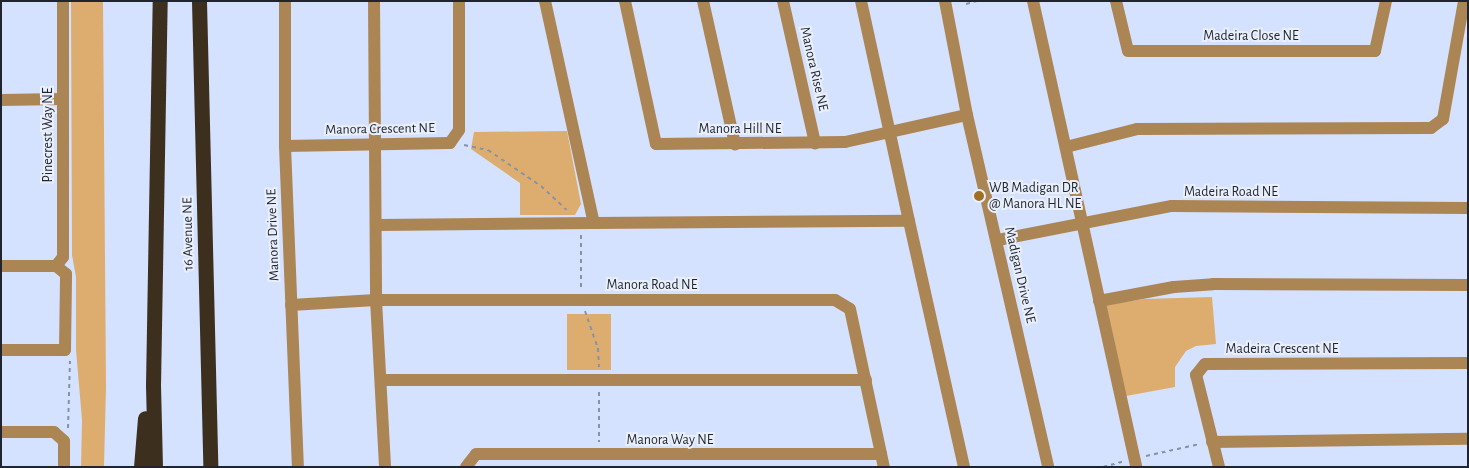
<!DOCTYPE html>
<html>
<head>
<meta charset="utf-8">
<style>
	body { margin:0 }
	#map { position:relative; width:1469px; height:468px; overflow:hidden; background:#d4e2ff; font-family:"Alegreya Sans",sans-serif }
	div>[style] { position:absolute }
	[style*='--x'] { left:calc(var(--x)*1px); top:calc(var(--y)*1px); width:calc(var(--w)*1px); rotate:calc(var(--a)*1deg) }
	.green>* { inset:0; background:#ddad6f; transform-origin:0 0 }
	.path>* { height:2px; margin-top:-1px; transform-origin:0; background:repeating-linear-gradient(90deg,#8792a7 0 4px,transparent 0 8px) }
	.minor>* { height:12px; margin:-6px; padding:0 6px; transform-origin:6px; border-radius:6px; background:#ac8554 }
	.highway>* { height:15px; margin:-7.5px; padding:0 7.5px; transform-origin:7.5px; border-radius:7.5px; background:#3d2f1d }
	.dots>* { width:14px; height:14px; translate:-50% -50%; box-sizing:border-box; border:2px solid #e9effb; border-radius:50% }
	span { translate:-50% -50%; white-space:nowrap; text-align:center; line-height:1.15; -webkit-text-stroke:4px #e9effb; paint-order:stroke }
	.street-label { font-size:14px; color:#1f242f }
	.poi-label { font-size:14px; color:#1f242f }
	.left { translate:0 -50%; text-align:left }
	.frame { position:absolute; inset:0; border:2px solid #1f242f; pointer-events:none }
</style>
</head>
<body>
<div id="map">
	<div class="green">
		<div style="clip-path:polygon(71px 1px,103px 1px,106px 387px,104px 467px,81px 467px,82px 420px,76px 350px,76px 277px,72px 255px)"></div>
		<div style="clip-path:polygon(567px 131px,581px 204px,575px 215px,520px 215px,520px 183px,471px 149px,474px 132px)"></div>
		<div style="clip-path:polygon(1212px 297px,1216px 344px,1196px 346px,1186px 351px,1175px 367px,1175px 387px,1126px 396px,1105px 305px,1144px 299px)"></div>
		<div style="left:567px;top:314px;width:44px;height:56px"></div>
	</div>
	<div class="path">
		<div style="--x:966;--y:4;--w:11;--a:-15"></div>
		<div style="--x:464;--y:145;--w:25;--a:12"></div>
		<div style="--x:488;--y:150;--w:64;--a:34.2"></div>
		<div style="--x:541;--y:186;--w:35;--a:43"></div>
		<div style="--x:581;--y:235;--w:52;--a:90"></div>
		<div style="--x:585;--y:311;--w:39;--a:71"></div>
		<div style="--x:598;--y:348;--w:19;--a:87"></div>
		<div style="--x:599;--y:392;--w:50;--a:90"></div>
		<div style="--x:68;--y:428;--w:67;--a:-88.3"></div>
		<div style="--x:1146;--y:456;--w:55;--a:-12.5"></div>
		<div style="--x:1103;--y:467;--w:20;--a:-15"></div>
	</div>
	<div class="minor">
		<div style="--x:285;--y:1;--w:145;--a:90"></div>
		<div style="--x:285;--y:146;--w:321;--a:87.7"></div>
		<div style="--x:374;--y:1;--w:299;--a:89.6"></div>
		<div style="--x:376;--y:300;--w:167;--a:86.9"></div>
		<div style="--x:545;--y:1;--w:227;--a:77.6"></div>
		<div style="--x:594;--y:223;--w:315;--a:-0.4"></div>
		<div style="--x:909;--y:221;--w:225;--a:-102.3"></div>
		<div style="--x:625;--y:1;--w:146;--a:77.8"></div>
		<div style="--x:656;--y:144;--w:189;--a:-0.6"></div>
		<div style="--x:845;--y:142;--w:125;--a:-12.5"></div>
		<div style="--x:703;--y:1;--w:147;--a:77.4"></div>
		<div style="--x:783;--y:1;--w:146;--a:77.3"></div>
		<div style="--x:945;--y:1;--w:116;--a:79.1"></div>
		<div style="--x:967;--y:115;--w:361;--a:77"></div>
		<div style="--x:1033;--y:1;--w:477;--a:77.5"></div>
		<div style="--x:1116;--y:1;--w:51;--a:76.5"></div>
		<div style="--x:1128;--y:51;--w:247;--a:0"></div>
		<div style="--x:1375;--y:51;--w:51;--a:-77.6"></div>
		<div style="--x:1;--y:100;--w:62;--a:-0.9"></div>
		<div style="--x:285;--y:146;--w:165;--a:-1"></div>
		<div style="--x:450;--y:143;--w:16;--a:-55"></div>
		<div style="--x:459;--y:130;--w:129;--a:-90"></div>
		<div style="--x:1066;--y:147;--w:73;--a:-14.2"></div>
		<div style="--x:1137;--y:129;--w:294;--a:-0.2"></div>
		<div style="--x:1431;--y:128;--w:15;--a:-37"></div>
		<div style="--x:1443;--y:119;--w:120;--a:-79.9"></div>
		<div style="--x:909;--y:221;--w:252;--a:77.4"></div>
		<div style="--x:377;--y:225;--w:217;--a:-0.5"></div>
		<div style="--x:998;--y:240;--w:177;--a:-11.1"></div>
		<div style="--x:1172;--y:206;--w:296;--a:0.4"></div>
		<div style="--x:1;--y:266;--w:55;--a:0"></div>
		<div style="--x:56;--y:266;--w:11;--a:-52"></div>
		<div style="--x:63;--y:257;--w:256;--a:-90"></div>
		<div style="--x:1099;--y:301;--w:76;--a:-10.6"></div>
		<div style="--x:1174;--y:287;--w:39;--a:-4"></div>
		<div style="--x:1213;--y:284;--w:255;--a:0.2"></div>
		<div style="--x:291;--y:305;--w:85;--a:-3.4"></div>
		<div style="--x:376;--y:300;--w:459;--a:0"></div>
		<div style="--x:835;--y:300;--w:17;--a:31"></div>
		<div style="--x:850;--y:309;--w:162;--a:77.9"></div>
		<div style="--x:1;--y:350;--w:64;--a:0"></div>
		<div style="--x:65;--y:350;--w:76;--a:-89.2"></div>
		<div style="--x:66;--y:274;--w:13;--a:-141"></div>
		<div style="--x:381;--y:380;--w:485;--a:0"></div>
		<div style="--x:1;--y:432;--w:53;--a:0"></div>
		<div style="--x:54;--y:432;--w:13;--a:42"></div>
		<div style="--x:64;--y:441;--w:26;--a:90"></div>
		<div style="--x:1212;--y:442;--w:256;--a:-0.7"></div>
		<div style="--x:466;--y:467;--w:16;--a:-52"></div>
		<div style="--x:476;--y:454;--w:405;--a:0"></div>
		<div style="--x:1219;--y:467;--w:95;--a:-104"></div>
		<div style="--x:1196;--y:375;--w:14;--a:-51"></div>
		<div style="--x:1205;--y:364;--w:263;--a:-0.2"></div>
	</div>
	<div class="highway">
		<div style="--x:199;--y:1;--w:466;--a:88.6"></div>
		<div style="--x:141;--y:467;--w:49;--a:-85.3"></div>
		<div style="--x:155;--y:467;--w:82;--a:-91.4"></div>
		<div style="--x:153;--y:385;--w:384;--a:-89"></div>
	</div>
	<div class="dots">
		<div style="left:979px;top:196px;background:#a06e24"></div>
	</div>
	<div class="street-label">
		<span style="left:1251px;top:36px">Madeira Close NE</span>
		<span style="left:814px;top:69px;rotate:77deg">Manora Rise NE</span>
		<span style="left:380px;top:129px;rotate:-1deg">Manora Crescent NE</span>
		<span style="left:740px;top:129px">Manora Hill NE</span>
		<span style="left:48px;top:135px;rotate:-90deg">Pinecrest Way NE</span>
		<span style="left:1231px;top:192px">Madeira Road NE</span>
		<span style="left:188px;top:234px;rotate:-91deg">16 Avenue NE</span>
		<span style="left:273px;top:235px;rotate:-92deg">Manora Drive NE</span>
		<span style="left:1020px;top:275px;rotate:77deg">Madigan Drive NE</span>
		<span style="left:652px;top:285px">Manora Road NE</span>
		<span style="left:1282px;top:349px">Madeira Crescent NE</span>
		<span style="left:670px;top:440px">Manora Way NE</span>
	</div>
	<div class="poi-label">
		<span class="left" style="left:989px;top:196px">WB Madigan DR<br>@ Manora HL NE</span>
	</div>
	<div class="frame"></div>
</div>
</body>
</html>
